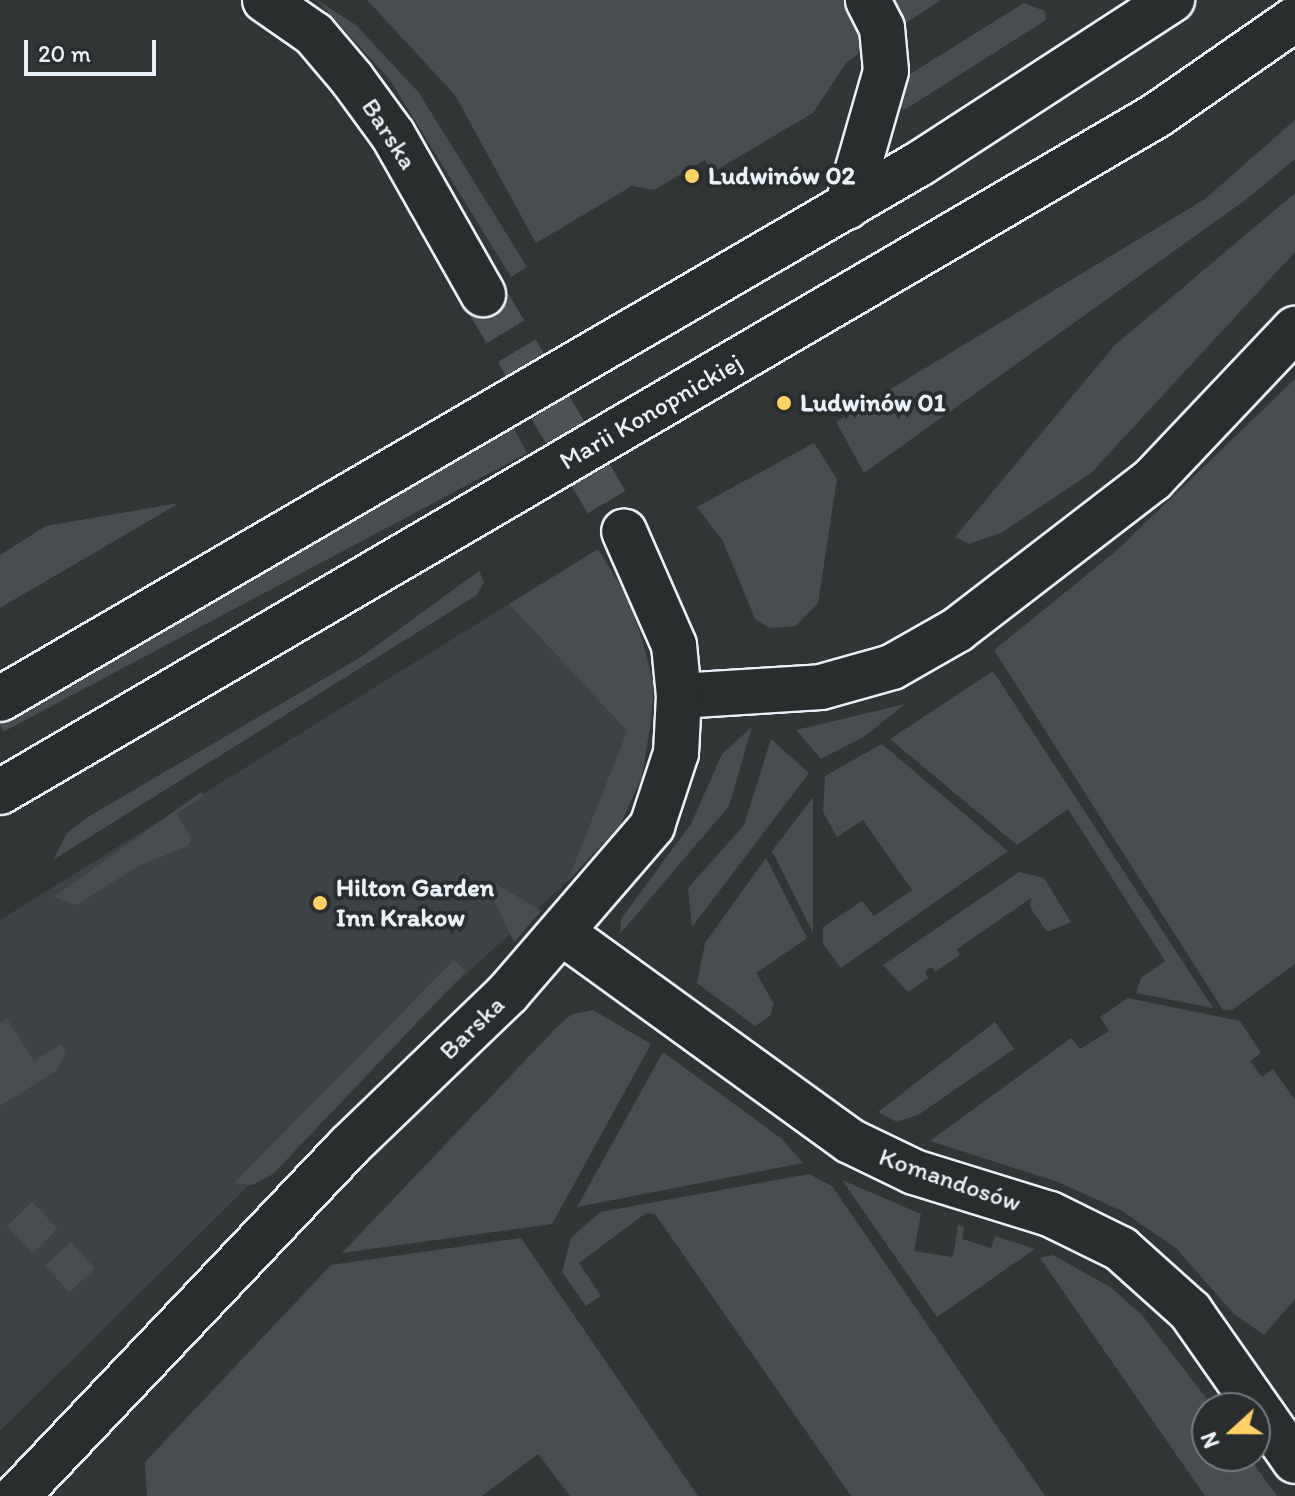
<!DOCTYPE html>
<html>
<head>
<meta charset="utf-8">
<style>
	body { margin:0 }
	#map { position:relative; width:1295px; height:1496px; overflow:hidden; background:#323536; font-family:Itim,sans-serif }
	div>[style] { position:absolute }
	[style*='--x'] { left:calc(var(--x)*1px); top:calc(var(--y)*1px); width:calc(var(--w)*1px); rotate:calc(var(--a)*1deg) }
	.built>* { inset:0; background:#3f4244 }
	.green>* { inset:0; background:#494d4f; transform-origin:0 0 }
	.street-tunnel>* { height:44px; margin-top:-22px; transform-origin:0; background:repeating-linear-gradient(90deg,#4d5153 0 44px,transparent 0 66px) }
	.roads { filter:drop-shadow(2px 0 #e8f1f8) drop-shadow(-2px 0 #e8f1f8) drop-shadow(0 2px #e8f1f8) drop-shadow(0 -2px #e8f1f8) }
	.street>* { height:44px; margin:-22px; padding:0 22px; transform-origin:22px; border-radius:22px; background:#2a2d2e }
	.primary>* { height:44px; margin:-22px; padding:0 22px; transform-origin:22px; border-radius:22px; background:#2a2d2e }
	.dots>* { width:22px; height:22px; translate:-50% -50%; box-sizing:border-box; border:4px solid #2a2d2e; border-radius:50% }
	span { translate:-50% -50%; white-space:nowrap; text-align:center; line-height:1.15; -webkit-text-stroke:8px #2a2d2e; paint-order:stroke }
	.street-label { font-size:26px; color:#e8f1f8 }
	.poi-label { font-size:26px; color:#e8f1f8; font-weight:700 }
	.left { translate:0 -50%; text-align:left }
	.north { position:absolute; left:1191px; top:1392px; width:80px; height:80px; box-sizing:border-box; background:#2a2d2e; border:2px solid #767b7f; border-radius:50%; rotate:249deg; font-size:22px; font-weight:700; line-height:32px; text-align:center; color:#e8f1f8 }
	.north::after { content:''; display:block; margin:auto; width:28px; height:36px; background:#ffd166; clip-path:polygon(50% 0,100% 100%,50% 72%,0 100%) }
	.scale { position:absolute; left:24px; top:40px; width:132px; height:36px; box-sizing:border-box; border:4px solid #e8f1f8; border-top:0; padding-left:10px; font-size:24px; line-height:28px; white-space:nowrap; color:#e8f1f8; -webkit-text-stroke:6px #2a2d2e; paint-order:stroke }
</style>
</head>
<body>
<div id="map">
	<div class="built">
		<div style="clip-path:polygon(509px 604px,627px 731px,567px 882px,422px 1014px,0 1431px,0 920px)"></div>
	</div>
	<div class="green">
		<div style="clip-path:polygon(317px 0,356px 25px,419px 93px,527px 267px,511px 277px,390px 80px)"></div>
		<div style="clip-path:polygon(367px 0,853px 0,871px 44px,846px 63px,813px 113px,713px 172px,705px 160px,654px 190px,632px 186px,536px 243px,455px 95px)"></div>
		<div style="clip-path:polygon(892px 0,941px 0,901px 26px)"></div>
		<div style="clip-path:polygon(1024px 3px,1045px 11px,1046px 20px,906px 109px,898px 108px,902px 79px)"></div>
		<div style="clip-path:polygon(1295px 120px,1295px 159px,1244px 201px,864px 473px,836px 422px,1205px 199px)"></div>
		<div style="clip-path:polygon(1295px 193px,1295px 252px,1091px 473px,1001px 533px,969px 544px,955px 537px,1115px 345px)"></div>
		<div style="clip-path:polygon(1295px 379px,1295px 964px,1232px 1010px,1223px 1010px,994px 650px,1115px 552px)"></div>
		<div style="left:512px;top:425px;width:32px;height:593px;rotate:62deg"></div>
		<div style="clip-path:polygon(814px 443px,837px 479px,818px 603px,796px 626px,770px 628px,755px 619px,723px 541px,697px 507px)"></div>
		<div style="clip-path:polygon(179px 503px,159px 515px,0 608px,0 555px,46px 526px)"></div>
		<div style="clip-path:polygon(598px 549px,628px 598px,642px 639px,654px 685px,651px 721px,642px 777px,620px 825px,567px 882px,627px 731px,509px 604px)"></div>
		<div style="clip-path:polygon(479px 571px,484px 582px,477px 595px,53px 860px,67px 833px,86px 818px,361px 657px)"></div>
		<div style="clip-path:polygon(993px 671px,1213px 1008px,1136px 993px,1141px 978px,1165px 961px,1068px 809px,1017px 845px,890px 739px)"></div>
		<div style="clip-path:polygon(905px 704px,865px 736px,821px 759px,796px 730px)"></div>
		<div style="clip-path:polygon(752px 727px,729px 806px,620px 934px,621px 919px,691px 824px,722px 754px)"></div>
		<div style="clip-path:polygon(771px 739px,809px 773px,692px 927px,688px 888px,744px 825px)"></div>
		<div style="clip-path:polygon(882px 744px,1008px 851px,841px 968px,823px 944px,823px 927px,862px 901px,874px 916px,912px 890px,863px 820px,837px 837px,823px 812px,825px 776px)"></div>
		<div style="clip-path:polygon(201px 792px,204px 796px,176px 814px,191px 837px,188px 846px,138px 866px,77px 905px,54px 897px)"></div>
		<div style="clip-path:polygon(813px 797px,813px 933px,772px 851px)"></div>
		<div style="clip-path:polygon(766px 858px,807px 938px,756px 973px,774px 1004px,770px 1016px,755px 1026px,697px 983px,705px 943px)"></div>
		<div style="clip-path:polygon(1019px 872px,1044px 878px,1071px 922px,1047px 932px,1030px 907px,1031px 898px,957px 949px,960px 955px,935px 972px,932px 967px,925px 971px,928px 978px,908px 992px,883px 965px)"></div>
		<div style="clip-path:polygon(492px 881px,541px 911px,514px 942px,486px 884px)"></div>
		<div style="clip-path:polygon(454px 960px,466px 971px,273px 1174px,252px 1185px,234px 1183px)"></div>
		<div style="clip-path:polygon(1128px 998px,1240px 1021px,1261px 1053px,1250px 1061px,1262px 1077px,1273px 1069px,1295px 1100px,1295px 1299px,1264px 1335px,1234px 1314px,1176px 1248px,1122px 1211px,1058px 1182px,930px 1141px,1071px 1038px,1080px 1049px,1109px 1031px,1100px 1017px)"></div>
		<div style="clip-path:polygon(593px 1010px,651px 1044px,552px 1224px,342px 1253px,558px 1026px,572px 1014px)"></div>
		<div style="clip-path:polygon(7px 1019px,34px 1061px,62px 1044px,66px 1053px,56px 1071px,0 1106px,0 1023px)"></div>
		<div style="clip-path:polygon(995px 1022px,1014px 1049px,918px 1115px,897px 1122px,878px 1112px)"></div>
		<div style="clip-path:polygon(663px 1052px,782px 1139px,803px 1163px,577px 1207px)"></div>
		<div style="clip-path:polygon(809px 1174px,832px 1186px,1045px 1496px,851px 1496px,655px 1214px,646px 1213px,579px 1263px,601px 1296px,586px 1306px,562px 1272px,571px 1238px,600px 1212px)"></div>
		<div style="clip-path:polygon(842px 1180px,921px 1214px,914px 1251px,953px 1257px,958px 1225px,964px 1227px,962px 1239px,991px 1248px,995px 1236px,1035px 1249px,937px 1317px)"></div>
		<div style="left:32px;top:1202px;width:37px;height:35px;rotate:46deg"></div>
		<div style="clip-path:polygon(521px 1238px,698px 1496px,570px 1496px,538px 1454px,482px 1496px,147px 1496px,145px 1462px,331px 1265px)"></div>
		<div style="left:71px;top:1242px;width:36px;height:35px;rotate:48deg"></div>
		<div style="clip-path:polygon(1053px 1255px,1110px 1287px,1141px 1314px,1214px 1408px,1207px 1408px,1207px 1456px,1248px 1456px,1277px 1496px,1205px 1496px,1040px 1258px)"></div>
	</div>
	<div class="street-tunnel">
		<div style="--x:483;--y:294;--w:276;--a:59.3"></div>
	</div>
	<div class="roads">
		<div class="street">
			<div style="--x:265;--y:0;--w:60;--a:34.8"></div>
			<div style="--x:314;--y:34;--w:59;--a:49.8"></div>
			<div style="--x:352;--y:79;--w:69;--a:53.8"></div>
			<div style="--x:393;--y:135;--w:183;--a:60.5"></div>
			<div style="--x:847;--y:207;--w:141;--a:-74"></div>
			<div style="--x:886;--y:71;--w:43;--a:-95.3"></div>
			<div style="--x:882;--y:28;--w:31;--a:-117"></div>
			<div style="--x:679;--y:696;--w:142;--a:-3.6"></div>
			<div style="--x:821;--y:687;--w:74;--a:-15.7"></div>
			<div style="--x:892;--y:667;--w:75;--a:-29.6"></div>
			<div style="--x:957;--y:630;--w:247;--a:-37.6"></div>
			<div style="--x:1153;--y:479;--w:207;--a:-46.6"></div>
			<div style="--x:564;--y:934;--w:353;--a:35.9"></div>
			<div style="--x:850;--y:1141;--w:71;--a:25.8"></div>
			<div style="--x:914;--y:1172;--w:142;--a:17.2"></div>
			<div style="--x:1050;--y:1214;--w:79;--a:26.2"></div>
			<div style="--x:1121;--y:1249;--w:93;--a:41.9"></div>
			<div style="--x:1190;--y:1311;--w:183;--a:55"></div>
			<div style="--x:17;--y:1496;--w:481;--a:-46.5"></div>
			<div style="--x:348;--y:1147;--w:222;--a:-43.9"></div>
			<div style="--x:508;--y:993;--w:221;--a:-49.2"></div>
			<div style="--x:652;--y:826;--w:77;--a:-71.8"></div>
			<div style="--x:676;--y:753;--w:57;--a:-87"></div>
			<div style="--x:679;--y:696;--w:51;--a:-95.6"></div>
			<div style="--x:674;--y:645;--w:124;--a:-113.7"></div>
		</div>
		<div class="primary">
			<div style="--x:0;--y:699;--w:1063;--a:-30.21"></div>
			<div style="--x:919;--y:164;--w:302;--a:-33"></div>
			<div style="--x:0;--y:792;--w:1341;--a:-30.33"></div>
			<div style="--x:1157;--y:115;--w:168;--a:-34.8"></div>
		</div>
	</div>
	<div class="dots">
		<div style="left:692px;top:176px;background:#ffd166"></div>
		<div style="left:784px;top:403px;background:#ffd166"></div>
		<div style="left:320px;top:903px;background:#ffd166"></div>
	</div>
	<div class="street-label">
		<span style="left:389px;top:134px;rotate:57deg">Barska</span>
		<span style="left:651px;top:412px;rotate:-30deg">Marii Konopnickiej</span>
		<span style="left:472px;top:1028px;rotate:-44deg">Barska</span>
		<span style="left:950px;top:1180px;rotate:19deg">Komandosów</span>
	</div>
	<div class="poi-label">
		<span class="left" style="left:708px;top:176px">Ludwinów 02</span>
		<span class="left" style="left:800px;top:403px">Ludwinów 01</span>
		<span class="left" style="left:336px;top:903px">Hilton Garden<br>Inn Krakow</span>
	</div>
	<div class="north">N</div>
	<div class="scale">20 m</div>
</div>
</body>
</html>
